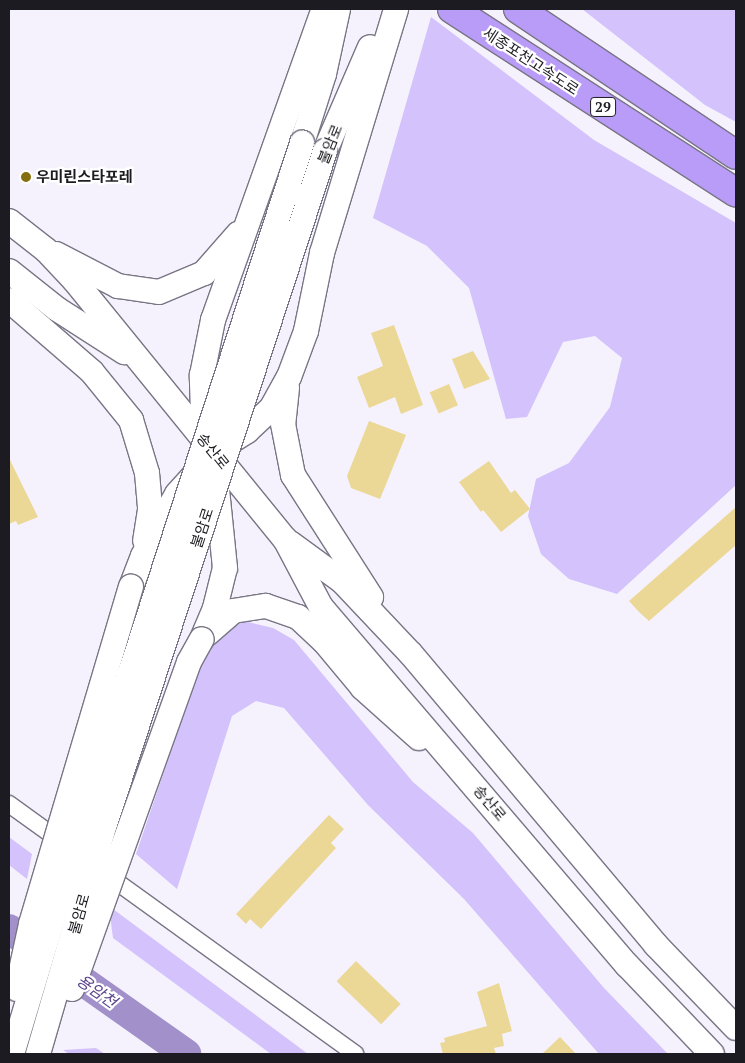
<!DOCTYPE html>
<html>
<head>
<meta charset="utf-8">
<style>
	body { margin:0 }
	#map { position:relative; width:745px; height:1063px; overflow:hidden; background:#f5f2fd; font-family:"PT Serif","Noto Sans KR",serif }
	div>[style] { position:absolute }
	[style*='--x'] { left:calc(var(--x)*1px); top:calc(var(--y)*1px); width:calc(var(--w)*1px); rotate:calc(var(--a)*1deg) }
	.green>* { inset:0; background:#d3c2fc }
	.river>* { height:30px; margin:-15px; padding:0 15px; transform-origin:15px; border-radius:15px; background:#a190ca }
	.building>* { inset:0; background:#ebd896; transform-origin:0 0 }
	.roads { filter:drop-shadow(1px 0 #797585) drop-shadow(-1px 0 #797585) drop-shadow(0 1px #797585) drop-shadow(0 -1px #797585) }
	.street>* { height:16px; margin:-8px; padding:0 8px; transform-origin:8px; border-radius:8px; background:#fff }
	.secondary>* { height:24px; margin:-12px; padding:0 12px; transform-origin:12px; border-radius:12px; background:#fff }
	.highway>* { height:28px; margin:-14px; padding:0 14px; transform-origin:14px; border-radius:14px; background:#b99cf8 }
	.bridges { filter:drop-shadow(1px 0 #797585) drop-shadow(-1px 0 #797585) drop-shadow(0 1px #797585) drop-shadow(0 -1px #797585) }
	.secondary-bridge>* { height:24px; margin:-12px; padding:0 12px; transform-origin:12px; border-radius:12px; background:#fff }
	.dots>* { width:14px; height:14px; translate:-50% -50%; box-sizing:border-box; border:2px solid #fff; border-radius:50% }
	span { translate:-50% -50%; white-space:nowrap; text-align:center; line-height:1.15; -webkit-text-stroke:4.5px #fff; paint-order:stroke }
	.shield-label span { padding:1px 4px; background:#fff; border:1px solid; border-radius:4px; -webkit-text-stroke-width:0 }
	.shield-label { font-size:14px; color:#1c1b21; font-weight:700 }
	.street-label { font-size:15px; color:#1c1b21 }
	.poi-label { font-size:15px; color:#1c1b21; font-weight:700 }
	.left { translate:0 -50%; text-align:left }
	.water-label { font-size:16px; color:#5d448c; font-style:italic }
	.frame { position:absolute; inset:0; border:10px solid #1c1b21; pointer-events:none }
</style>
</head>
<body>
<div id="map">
	<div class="green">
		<div style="clip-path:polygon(582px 9px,736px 9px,736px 122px,705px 105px)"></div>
		<div style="clip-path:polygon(431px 17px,594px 140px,736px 223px,736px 485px,617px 594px,569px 579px,541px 554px,528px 516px,536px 479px,569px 463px,610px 407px,622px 358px,595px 336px,563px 342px,527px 417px,506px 419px,469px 288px,427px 246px,373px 218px)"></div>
		<div style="clip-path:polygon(244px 621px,273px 628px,294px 640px,413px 782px,473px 833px,604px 988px,668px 1054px,599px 1054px,464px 899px,368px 805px,284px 708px,256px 701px,232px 716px,177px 889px,136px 854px,205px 651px,224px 633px)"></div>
		<div style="clip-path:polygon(9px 837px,32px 854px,27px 879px,9px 865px)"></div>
		<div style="clip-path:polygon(113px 909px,308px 1054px,271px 1054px,113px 938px,110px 915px)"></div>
		<div style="clip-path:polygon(96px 1048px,105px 1054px,69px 1054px,63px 1050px)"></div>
	</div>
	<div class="river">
		<div style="--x:9;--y:929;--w:217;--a:35.2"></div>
	</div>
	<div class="building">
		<div style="clip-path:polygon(394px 325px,423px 405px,401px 414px,395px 397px,369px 408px,357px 377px,383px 366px,371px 333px)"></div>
		<div style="clip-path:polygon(473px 351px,490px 379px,464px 389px,452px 359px)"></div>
		<div style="left:449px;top:384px;width:23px;height:21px;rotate:67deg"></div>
		<div style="clip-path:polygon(369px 421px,406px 435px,380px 499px,351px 488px,347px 476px)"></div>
		<div style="clip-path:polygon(9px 458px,38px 517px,18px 525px,16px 521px,9px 524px)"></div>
		<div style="clip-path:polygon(489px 461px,511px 493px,515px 490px,530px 509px,501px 532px,483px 510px,481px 512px,459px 482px)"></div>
		<div style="clip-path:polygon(736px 507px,736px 545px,649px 621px,639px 612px,629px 601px)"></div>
		<div style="clip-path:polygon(329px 815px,344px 829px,331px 843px,336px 848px,261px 929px,250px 919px,246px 924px,236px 914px)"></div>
		<div style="left:356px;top:961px;width:62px;height:28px;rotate:44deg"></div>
		<div style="clip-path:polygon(499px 983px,512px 1031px,502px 1034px,504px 1046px,494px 1048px,496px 1054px,443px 1054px,440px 1043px,445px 1042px,444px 1038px,487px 1026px,477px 992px)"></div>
		<div style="clip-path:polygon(560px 1037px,576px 1054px,542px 1054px)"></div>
	</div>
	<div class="roads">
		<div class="street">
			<div style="--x:9;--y:804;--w:67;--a:35.8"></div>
			<div style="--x:103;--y:872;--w:311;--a:35.8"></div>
		</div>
		<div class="secondary">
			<div style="--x:302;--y:143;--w:72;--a:-72.3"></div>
			<div style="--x:324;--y:74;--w:66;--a:-77.8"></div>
			<div style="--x:325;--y:151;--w:113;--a:-66.6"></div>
			<div style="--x:9;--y:221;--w:47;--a:38.1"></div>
			<div style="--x:46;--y:250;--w:42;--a:46.9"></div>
			<div style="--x:75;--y:281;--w:333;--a:50.9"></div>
			<div style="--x:285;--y:539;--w:77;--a:62.1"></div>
			<div style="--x:321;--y:607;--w:471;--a:49.5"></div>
			<div style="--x:627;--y:965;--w:123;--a:46.3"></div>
			<div style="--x:56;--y:254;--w:70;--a:27.3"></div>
			<div style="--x:118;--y:286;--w:41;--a:8.3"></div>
			<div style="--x:159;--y:292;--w:49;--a:-22.9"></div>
			<div style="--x:204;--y:273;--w:52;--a:-48.9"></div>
			<div style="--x:9;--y:271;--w:61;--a:38.4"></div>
			<div style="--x:57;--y:309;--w:80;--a:32.7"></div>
			<div style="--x:9;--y:300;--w:110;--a:40.9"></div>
			<div style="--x:92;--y:372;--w:62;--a:50.9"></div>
			<div style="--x:131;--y:420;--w:55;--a:73.2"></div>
			<div style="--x:147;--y:473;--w:37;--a:85"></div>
			<div style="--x:150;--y:510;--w:31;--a:99"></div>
			<div style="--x:287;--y:388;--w:36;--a:96"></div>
			<div style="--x:283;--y:424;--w:52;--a:78.9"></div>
			<div style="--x:293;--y:475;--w:145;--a:57.4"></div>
			<div style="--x:210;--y:439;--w:28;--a:-105"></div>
			<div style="--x:203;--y:412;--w:37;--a:-92"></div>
			<div style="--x:202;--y:375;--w:56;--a:-78.7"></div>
			<div style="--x:213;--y:320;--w:330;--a:-70.4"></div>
			<div style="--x:220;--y:448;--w:32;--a:-32"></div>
			<div style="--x:247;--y:431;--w:33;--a:-43"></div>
			<div style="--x:271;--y:409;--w:37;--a:-61"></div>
			<div style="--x:289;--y:377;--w:49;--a:-69.7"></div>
			<div style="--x:306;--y:331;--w:80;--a:-78.4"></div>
			<div style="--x:322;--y:253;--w:255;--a:-73.1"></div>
			<div style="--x:290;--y:543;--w:64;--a:36.2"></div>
			<div style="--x:342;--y:581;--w:100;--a:46.6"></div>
			<div style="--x:411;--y:654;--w:380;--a:49.9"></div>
			<div style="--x:656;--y:945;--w:115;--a:46.1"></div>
			<div style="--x:131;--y:587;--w:33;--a:-69"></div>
			<div style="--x:143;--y:556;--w:38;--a:-62"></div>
			<div style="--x:161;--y:522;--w:32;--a:-60"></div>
			<div style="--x:177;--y:494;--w:24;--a:-48"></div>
			<div style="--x:207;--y:634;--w:35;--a:-41"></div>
			<div style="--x:233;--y:611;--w:33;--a:-9"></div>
			<div style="--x:266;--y:606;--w:34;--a:19"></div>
			<div style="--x:298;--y:617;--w:35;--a:43"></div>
			<div style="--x:324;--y:641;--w:61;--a:50.3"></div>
			<div style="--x:363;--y:688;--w:75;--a:41.8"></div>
			<div style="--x:202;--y:639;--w:34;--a:-67"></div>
			<div style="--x:215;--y:608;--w:41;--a:-76"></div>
			<div style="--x:225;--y:568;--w:88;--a:-95.8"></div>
		</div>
		<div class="highway">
			<div style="--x:452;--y:9;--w:338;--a:32.9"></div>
			<div style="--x:518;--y:9;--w:262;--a:33.8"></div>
		</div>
	</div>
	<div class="bridges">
		<div class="secondary-bridge">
			<div style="--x:17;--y:989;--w:66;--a:-77.8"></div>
			<div style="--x:31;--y:924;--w:352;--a:-73.5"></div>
			<div style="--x:72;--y:989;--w:347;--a:-70.3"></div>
			<div style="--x:189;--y:662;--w:26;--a:-61"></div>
			<div style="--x:12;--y:1054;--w:245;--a:-73.2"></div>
			<div style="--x:83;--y:819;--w:711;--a:-72.05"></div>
			<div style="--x:38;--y:1054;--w:240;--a:-73.8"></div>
			<div style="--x:105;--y:824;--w:708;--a:-71.9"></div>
		</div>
	</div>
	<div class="dots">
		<div style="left:26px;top:177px;background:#856e0d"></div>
	</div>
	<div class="shield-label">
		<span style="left:603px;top:107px">29</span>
	</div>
	<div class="street-label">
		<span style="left:531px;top:61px;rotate:33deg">세종포천고속도로</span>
		<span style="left:330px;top:144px;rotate:-68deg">불암로</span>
		<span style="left:213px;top:451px;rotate:51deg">송산로</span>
		<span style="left:202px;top:528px;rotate:-72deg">불암로</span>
		<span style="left:490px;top:803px;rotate:50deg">송산로</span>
		<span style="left:79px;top:914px;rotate:-74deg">불암로</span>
	</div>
	<div class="poi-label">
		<span class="left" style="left:36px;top:177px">우미린스타포레</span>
	</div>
	<div class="water-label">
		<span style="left:97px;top:991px;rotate:35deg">용암천</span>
	</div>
	<div class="frame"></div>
</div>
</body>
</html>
